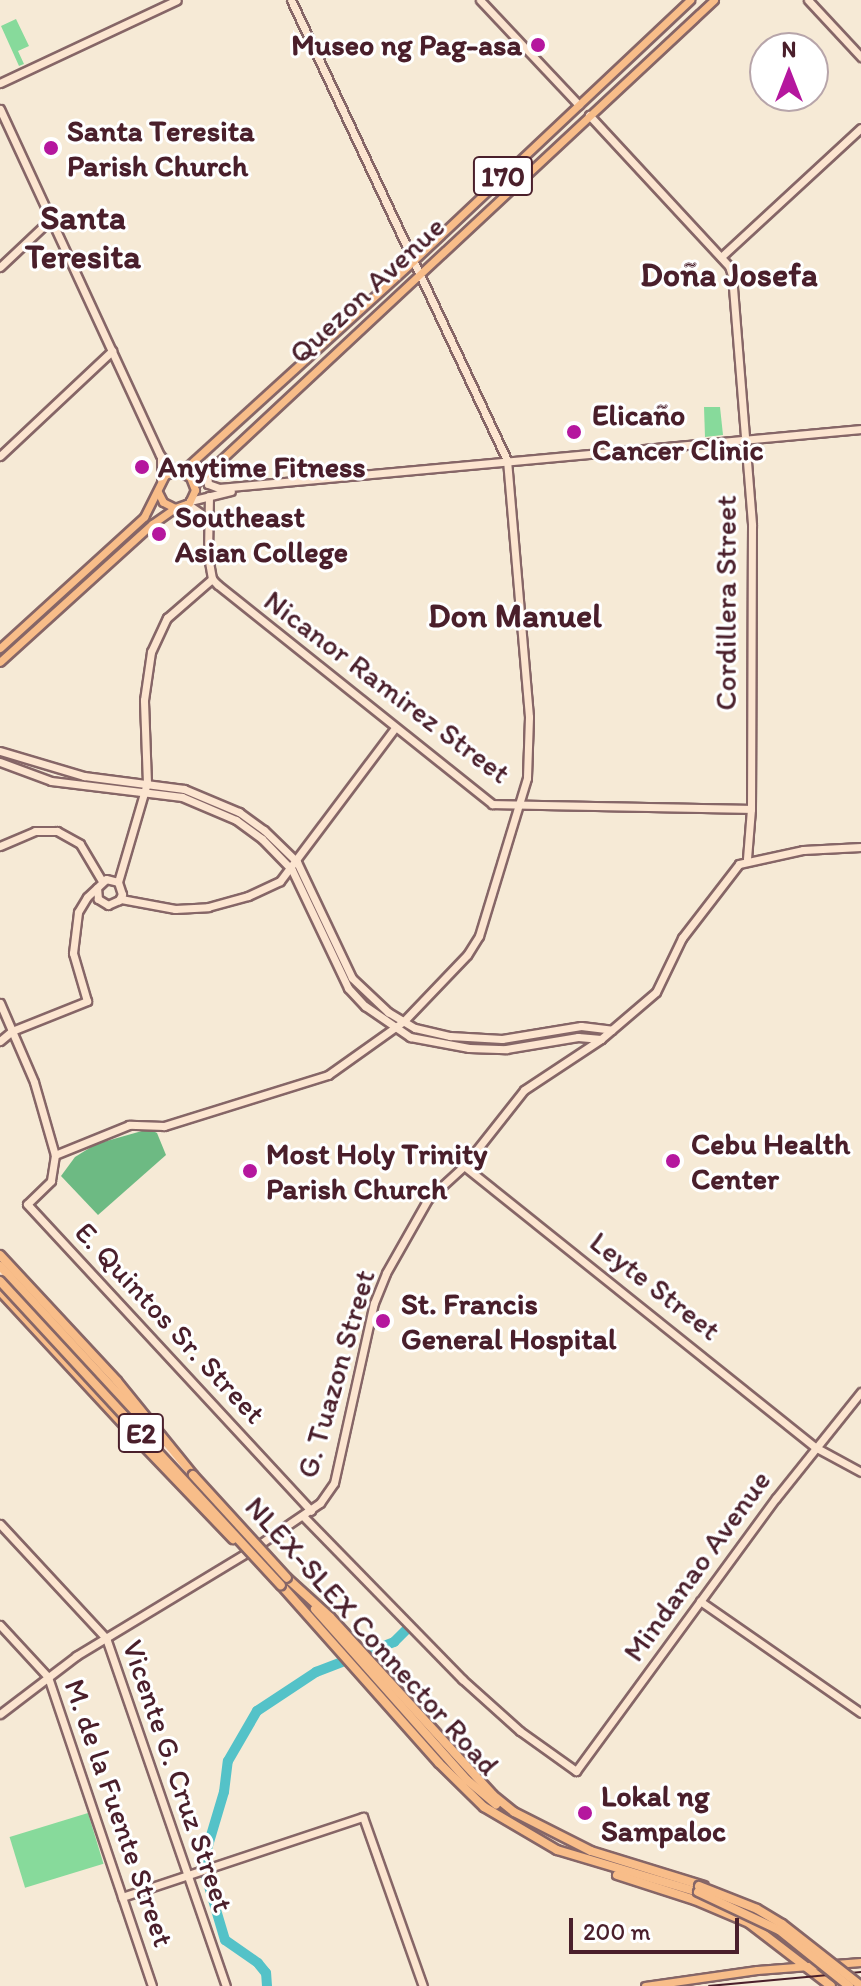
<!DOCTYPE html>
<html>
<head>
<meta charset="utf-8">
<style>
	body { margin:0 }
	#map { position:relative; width:861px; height:1986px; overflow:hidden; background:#f6ead6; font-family:Itim,sans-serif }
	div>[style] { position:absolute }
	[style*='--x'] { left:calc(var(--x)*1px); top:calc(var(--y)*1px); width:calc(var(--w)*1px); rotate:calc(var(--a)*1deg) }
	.green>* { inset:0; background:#87da9b; transform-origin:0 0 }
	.forest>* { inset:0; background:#6dba83 }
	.river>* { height:10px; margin:-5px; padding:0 5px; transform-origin:5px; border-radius:5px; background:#54c2c8 }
	.roads { filter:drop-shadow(2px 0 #866667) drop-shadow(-2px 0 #866667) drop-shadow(0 2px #866667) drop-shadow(0 -2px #866667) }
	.secondary>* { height:7px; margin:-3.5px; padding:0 3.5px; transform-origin:3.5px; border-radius:3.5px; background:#fce5d0 }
	.primary>* { height:7px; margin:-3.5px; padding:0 3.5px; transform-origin:3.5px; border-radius:3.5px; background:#f8bd89 }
	.highway>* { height:8px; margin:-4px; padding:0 4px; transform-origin:4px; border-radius:4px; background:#f8bd89 }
	.rail>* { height:2px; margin:-1px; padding:0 1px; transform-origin:1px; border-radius:1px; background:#4a1f2b }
	.bridges { filter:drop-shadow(2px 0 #866667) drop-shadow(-2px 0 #866667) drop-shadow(0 2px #866667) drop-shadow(0 -2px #866667) }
	.highway-bridge>* { height:8px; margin:-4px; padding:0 4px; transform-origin:4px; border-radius:4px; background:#f8bd89 }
	.dots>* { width:22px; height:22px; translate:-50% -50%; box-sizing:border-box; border:4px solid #fff; border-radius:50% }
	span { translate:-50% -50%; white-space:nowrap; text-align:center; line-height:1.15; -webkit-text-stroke:6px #fff; paint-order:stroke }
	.shield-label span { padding:2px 6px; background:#fff; border:2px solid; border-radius:6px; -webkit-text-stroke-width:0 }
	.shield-label { font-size:28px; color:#4a1f2b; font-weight:700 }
	.poi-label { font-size:30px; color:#4a1f2b; font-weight:700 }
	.right { translate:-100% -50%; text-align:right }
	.left { translate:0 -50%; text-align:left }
	.street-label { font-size:30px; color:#4a1f2b }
	.quarter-label { font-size:34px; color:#4a1f2b; font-weight:700 }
	.north { position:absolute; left:749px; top:32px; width:80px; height:80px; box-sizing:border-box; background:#fff; border:2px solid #b7a5aa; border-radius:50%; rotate:0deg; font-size:22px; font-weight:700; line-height:32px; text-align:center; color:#4a1f2b }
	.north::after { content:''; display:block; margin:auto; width:28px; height:36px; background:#b5179e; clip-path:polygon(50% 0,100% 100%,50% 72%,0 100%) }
	.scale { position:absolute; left:569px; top:1918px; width:170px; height:36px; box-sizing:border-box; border:4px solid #4a1f2b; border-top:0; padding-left:10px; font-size:24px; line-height:28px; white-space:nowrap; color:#4a1f2b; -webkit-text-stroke:6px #fff; paint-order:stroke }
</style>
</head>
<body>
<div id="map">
	<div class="green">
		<div style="clip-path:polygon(16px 19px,29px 46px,18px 51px,24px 64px,19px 66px,1px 26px)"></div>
		<div style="clip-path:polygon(704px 407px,720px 407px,723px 435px,705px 437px)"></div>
		<div style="left:88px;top:1813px;width:53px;height:82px;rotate:73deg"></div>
	</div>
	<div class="forest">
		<div style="clip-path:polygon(149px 1129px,157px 1133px,166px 1155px,98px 1215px,61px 1176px,75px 1157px,96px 1144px)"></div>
	</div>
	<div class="river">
		<div style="--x:267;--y:1986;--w:13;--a:-94"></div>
		<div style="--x:266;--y:1973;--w:13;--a:-129"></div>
		<div style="--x:258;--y:1963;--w:40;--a:-145.1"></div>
		<div style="--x:225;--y:1940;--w:70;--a:-106.6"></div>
		<div style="--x:205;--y:1873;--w:14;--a:-94"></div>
		<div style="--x:204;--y:1859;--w:70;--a:-73.4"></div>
		<div style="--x:224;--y:1792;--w:31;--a:-83"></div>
		<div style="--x:228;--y:1761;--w:58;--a:-59.9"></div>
		<div style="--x:257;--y:1711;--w:71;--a:-33.5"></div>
		<div style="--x:316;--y:1672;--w:84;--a:-21"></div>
		<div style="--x:394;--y:1642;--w:17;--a:-45"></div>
	</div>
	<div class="roads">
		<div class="secondary">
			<div style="--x:291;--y:0;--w:508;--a:64.85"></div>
			<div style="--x:507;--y:460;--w:258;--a:85.1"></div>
			<div style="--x:529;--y:717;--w:61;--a:91.9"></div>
			<div style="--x:527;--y:778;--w:165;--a:106.9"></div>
			<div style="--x:479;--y:936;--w:22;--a:122"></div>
			<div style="--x:467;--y:955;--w:91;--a:133.7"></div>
			<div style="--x:404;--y:1021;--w:93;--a:144.6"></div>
			<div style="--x:328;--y:1075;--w:172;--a:162.7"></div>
			<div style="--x:164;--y:1126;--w:35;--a:-178"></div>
			<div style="--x:129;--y:1125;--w:80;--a:157.9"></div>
			<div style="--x:55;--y:1155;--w:26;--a:99"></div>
			<div style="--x:51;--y:1181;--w:33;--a:136"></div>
			<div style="--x:27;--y:1204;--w:418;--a:47.2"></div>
			<div style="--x:480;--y:0;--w:144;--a:46.7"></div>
			<div style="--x:808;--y:0;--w:78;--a:47.1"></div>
			<div style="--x:0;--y:83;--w:195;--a:-25.1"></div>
			<div style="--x:0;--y:109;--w:381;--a:65.2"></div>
			<div style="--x:160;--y:455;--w:21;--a:49"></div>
			<div style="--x:589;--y:115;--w:206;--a:47.2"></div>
			<div style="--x:729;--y:266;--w:9;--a:72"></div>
			<div style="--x:732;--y:275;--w:251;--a:85.4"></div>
			<div style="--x:752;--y:525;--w:284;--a:90.2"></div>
			<div style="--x:751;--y:809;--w:50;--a:94.6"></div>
			<div style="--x:721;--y:257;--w:190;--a:-42.7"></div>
			<div style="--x:0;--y:267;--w:70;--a:-43.3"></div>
			<div style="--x:0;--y:456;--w:154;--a:-43.2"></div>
			<div style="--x:161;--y:457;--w:22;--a:90"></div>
			<div style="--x:207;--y:471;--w:13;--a:86"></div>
			<div style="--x:208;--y:484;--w:12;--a:20"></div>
			<div style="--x:219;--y:488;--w:645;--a:-5.25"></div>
			<div style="--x:209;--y:496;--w:60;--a:91"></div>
			<div style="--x:208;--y:556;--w:23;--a:80"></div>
			<div style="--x:212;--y:579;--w:8;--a:45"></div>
			<div style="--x:218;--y:585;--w:351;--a:38.6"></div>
			<div style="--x:492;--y:804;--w:259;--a:1.1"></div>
			<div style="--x:190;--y:501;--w:42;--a:-13.7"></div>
			<div style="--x:187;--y:504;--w:23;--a:34"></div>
			<div style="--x:0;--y:751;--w:88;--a:16.6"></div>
			<div style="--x:84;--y:776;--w:101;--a:7.4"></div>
			<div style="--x:184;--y:789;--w:60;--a:22.7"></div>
			<div style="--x:239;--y:812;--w:31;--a:36"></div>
			<div style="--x:264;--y:830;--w:46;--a:44.1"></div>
			<div style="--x:297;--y:862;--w:128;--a:64.6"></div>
			<div style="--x:352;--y:978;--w:50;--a:43.4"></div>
			<div style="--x:388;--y:1012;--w:31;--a:31"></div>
			<div style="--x:415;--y:1028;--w:36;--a:13"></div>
			<div style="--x:450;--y:1036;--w:52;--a:3.3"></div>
			<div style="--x:502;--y:1039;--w:80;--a:-9.3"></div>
			<div style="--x:581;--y:1026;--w:31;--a:7"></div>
			<div style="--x:0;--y:762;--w:54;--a:20.4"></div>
			<div style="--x:51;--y:781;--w:132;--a:7"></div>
			<div style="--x:182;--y:797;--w:59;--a:23.1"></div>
			<div style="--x:236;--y:820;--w:32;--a:36"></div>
			<div style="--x:262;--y:839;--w:43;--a:45.9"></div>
			<div style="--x:292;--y:870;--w:131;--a:64.6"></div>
			<div style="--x:348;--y:988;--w:25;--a:47"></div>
			<div style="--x:365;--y:1006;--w:55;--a:34.6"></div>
			<div style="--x:410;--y:1037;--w:60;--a:10.6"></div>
			<div style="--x:469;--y:1048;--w:37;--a:2"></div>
			<div style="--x:506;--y:1049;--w:73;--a:-9.5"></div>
			<div style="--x:578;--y:1037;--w:23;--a:5"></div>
			<div style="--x:0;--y:846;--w:38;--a:-23"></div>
			<div style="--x:35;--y:831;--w:22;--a:0"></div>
			<div style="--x:57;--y:831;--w:26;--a:29"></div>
			<div style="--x:80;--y:844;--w:43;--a:59.3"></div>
			<div style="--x:118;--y:882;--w:103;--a:-73.7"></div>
			<div style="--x:147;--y:783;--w:83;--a:-92.1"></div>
			<div style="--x:144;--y:700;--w:49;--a:-81.7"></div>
			<div style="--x:151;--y:652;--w:38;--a:-65"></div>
			<div style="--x:167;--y:618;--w:60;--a:-40.9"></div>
			<div style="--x:121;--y:899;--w:55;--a:10.5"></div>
			<div style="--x:175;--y:909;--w:33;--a:-3"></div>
			<div style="--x:208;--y:907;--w:41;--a:-15.4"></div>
			<div style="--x:248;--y:896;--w:35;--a:-25"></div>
			<div style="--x:280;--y:881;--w:190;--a:-53.1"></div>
			<div style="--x:0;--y:1003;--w:86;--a:66.7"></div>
			<div style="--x:34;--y:1082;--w:76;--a:74"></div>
			<div style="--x:0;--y:1041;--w:16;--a:-40"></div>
			<div style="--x:12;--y:1031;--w:81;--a:-21.8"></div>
			<div style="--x:87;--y:1001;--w:50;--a:-106.3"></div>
			<div style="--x:73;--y:953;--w:41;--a:-83"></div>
			<div style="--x:78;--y:912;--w:17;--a:-59"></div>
			<div style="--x:87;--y:897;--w:26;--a:-43"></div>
			<div style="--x:106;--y:879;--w:12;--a:14"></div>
			<div style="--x:118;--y:882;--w:13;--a:72"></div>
			<div style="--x:122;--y:894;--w:7;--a:117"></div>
			<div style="--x:119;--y:900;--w:12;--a:156"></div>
			<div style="--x:108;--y:905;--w:12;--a:-149"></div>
			<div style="--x:98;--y:899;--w:11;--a:-95"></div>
			<div style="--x:464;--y:1166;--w:450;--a:38.7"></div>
			<div style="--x:815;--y:1447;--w:52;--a:28.5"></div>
			<div style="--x:0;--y:1272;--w:375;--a:47.4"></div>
			<div style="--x:303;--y:1516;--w:228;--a:45.7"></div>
			<div style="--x:462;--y:1679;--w:78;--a:41.9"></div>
			<div style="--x:520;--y:1731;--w:69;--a:35.5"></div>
			<div style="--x:576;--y:1771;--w:338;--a:-53.8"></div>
			<div style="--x:776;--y:1498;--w:136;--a:-51.3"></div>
			<div style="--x:0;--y:1524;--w:156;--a:47.1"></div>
			<div style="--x:106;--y:1638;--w:368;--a:71"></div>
			<div style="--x:700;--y:1601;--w:196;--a:34.8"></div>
			<div style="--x:0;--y:1625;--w:71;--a:47.3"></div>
			<div style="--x:48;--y:1677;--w:326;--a:71.4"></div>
			<div style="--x:0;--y:1714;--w:96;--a:-37.3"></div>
			<div style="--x:76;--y:1656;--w:208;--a:-31.2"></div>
			<div style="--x:254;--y:1548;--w:80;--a:-34.3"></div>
			<div style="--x:320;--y:1503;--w:24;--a:-55"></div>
			<div style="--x:334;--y:1483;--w:184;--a:-77.5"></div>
			<div style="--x:374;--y:1303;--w:32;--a:-68"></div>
			<div style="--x:386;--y:1273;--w:85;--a:-60.4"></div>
			<div style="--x:428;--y:1199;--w:49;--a:-42.5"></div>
			<div style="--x:464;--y:1166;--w:97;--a:-51.7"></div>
			<div style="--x:524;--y:1090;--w:92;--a:-33.5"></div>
			<div style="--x:601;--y:1039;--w:72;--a:-40.5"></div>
			<div style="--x:656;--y:992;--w:60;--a:-64.3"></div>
			<div style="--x:682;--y:938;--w:93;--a:-52.4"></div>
			<div style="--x:739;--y:864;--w:66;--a:-12.3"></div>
			<div style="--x:803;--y:850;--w:58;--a:-3"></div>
			<div style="--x:122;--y:1897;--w:254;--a:-18.4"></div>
			<div style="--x:363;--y:1817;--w:179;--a:70.5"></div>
		</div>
		<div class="primary">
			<div style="--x:178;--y:471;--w:11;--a:-27"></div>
			<div style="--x:188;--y:466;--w:304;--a:-42.3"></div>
			<div style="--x:413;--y:261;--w:381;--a:-43.3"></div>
			<div style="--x:194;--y:485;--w:711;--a:-43.01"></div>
			<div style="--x:158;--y:492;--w:11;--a:63"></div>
			<div style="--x:163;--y:502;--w:13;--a:27"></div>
			<div style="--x:0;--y:648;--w:195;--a:-42.3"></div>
			<div style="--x:144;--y:517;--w:47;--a:-63.4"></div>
			<div style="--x:165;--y:475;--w:14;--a:-17"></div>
			<div style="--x:178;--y:471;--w:13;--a:27"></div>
			<div style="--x:190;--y:477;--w:14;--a:69"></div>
			<div style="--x:195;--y:490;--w:14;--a:115"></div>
			<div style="--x:189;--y:503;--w:15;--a:160"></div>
			<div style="--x:175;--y:508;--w:28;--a:145"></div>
			<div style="--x:152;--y:524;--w:205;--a:137.8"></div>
			<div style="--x:645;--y:1986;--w:113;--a:-8.1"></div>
			<div style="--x:757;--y:1970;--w:104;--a:-4.4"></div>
		</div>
		<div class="highway">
			<div style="--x:0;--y:1255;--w:172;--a:47.1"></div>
			<div style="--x:117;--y:1381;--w:121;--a:51"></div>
			<div style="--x:0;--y:1266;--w:211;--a:47.3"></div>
			<div style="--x:0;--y:1291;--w:205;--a:47.2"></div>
			<div style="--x:287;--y:1578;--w:58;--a:42.2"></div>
			<div style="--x:330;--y:1617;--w:241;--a:47.5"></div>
			<div style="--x:493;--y:1795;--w:27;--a:39"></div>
			<div style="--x:514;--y:1812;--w:86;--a:26.9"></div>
			<div style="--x:591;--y:1851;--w:118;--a:17.2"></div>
			<div style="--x:281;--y:1585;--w:238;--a:48.4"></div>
			<div style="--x:439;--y:1763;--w:63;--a:44.4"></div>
			<div style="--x:484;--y:1807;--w:85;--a:30.5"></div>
			<div style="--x:557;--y:1850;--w:147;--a:16.6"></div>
			<div style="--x:315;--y:1609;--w:229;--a:48.4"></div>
			<div style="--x:467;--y:1780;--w:38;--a:40"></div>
			<div style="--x:617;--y:1875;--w:82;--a:17.8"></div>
			<div style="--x:695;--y:1900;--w:59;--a:23.1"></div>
			<div style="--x:749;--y:1923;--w:103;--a:37.5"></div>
		</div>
	</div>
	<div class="rail">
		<div style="--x:709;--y:1986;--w:153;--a:-5.3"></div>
	</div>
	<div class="bridges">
		<div class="highway-bridge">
			<div style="--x:0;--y:1281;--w:414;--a:47.3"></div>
			<div style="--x:139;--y:1441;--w:136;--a:46.2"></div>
			<div style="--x:193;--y:1475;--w:139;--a:47.6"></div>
			<div style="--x:699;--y:1886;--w:62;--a:21.6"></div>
			<div style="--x:757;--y:1909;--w:29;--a:31"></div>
			<div style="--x:782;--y:1924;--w:100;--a:38.1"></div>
			<div style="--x:698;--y:1892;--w:89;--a:25.1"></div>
			<div style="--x:779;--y:1930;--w:90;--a:38.7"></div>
		</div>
	</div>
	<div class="dots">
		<div style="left:538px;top:45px;background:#b5179e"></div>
		<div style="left:51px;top:148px;background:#b5179e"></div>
		<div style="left:574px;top:432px;background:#b5179e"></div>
		<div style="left:142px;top:467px;background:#b5179e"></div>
		<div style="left:159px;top:534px;background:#b5179e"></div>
		<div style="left:673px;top:1161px;background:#b5179e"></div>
		<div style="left:250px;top:1171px;background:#b5179e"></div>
		<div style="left:383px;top:1321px;background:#b5179e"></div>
		<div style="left:585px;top:1813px;background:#b5179e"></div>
	</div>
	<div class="shield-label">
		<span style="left:503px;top:176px">170</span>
		<span style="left:141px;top:1433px">E2</span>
	</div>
	<div class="poi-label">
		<span class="right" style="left:522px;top:45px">Museo ng Pag-asa</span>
		<span class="left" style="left:67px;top:148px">Santa Teresita<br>Parish Church</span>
		<span class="left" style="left:592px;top:432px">Elicaño<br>Cancer Clinic</span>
		<span class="left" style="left:158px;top:467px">Anytime Fitness</span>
		<span class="left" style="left:175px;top:534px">Southeast<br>Asian College</span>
		<span class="left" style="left:691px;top:1161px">Cebu Health<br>Center</span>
		<span class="left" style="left:266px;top:1171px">Most Holy Trinity<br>Parish Church</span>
		<span class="left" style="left:401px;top:1321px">St. Francis<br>General Hospital</span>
		<span class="left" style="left:601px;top:1813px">Lokal ng<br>Sampaloc</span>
	</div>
	<div class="street-label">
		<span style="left:367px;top:290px;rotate:-43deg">Quezon Avenue</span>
		<span style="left:726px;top:603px;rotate:-90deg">Cordillera Street</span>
		<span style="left:387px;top:687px;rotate:37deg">Nicanor Ramirez Street</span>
		<span style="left:655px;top:1286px;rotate:38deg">Leyte Street</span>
		<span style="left:170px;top:1323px;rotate:47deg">E. Quintos Sr. Street</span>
		<span style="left:336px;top:1374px;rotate:-74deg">G. Tuazon Street</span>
		<span style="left:697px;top:1566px;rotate:-54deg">Mindanao Avenue</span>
		<span style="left:372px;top:1636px;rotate:48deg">NLEX-SLEX Connector Road</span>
		<span style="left:178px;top:1776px;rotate:71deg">Vicente G. Cruz Street</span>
		<span style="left:119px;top:1813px;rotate:71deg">M. de la Fuente Street</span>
	</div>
	<div class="quarter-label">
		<span style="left:83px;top:237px">Santa<br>Teresita</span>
		<span style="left:729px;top:275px">Doña Josefa</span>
		<span style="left:515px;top:616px">Don Manuel</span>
	</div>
	<div class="north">N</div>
	<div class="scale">200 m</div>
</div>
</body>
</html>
